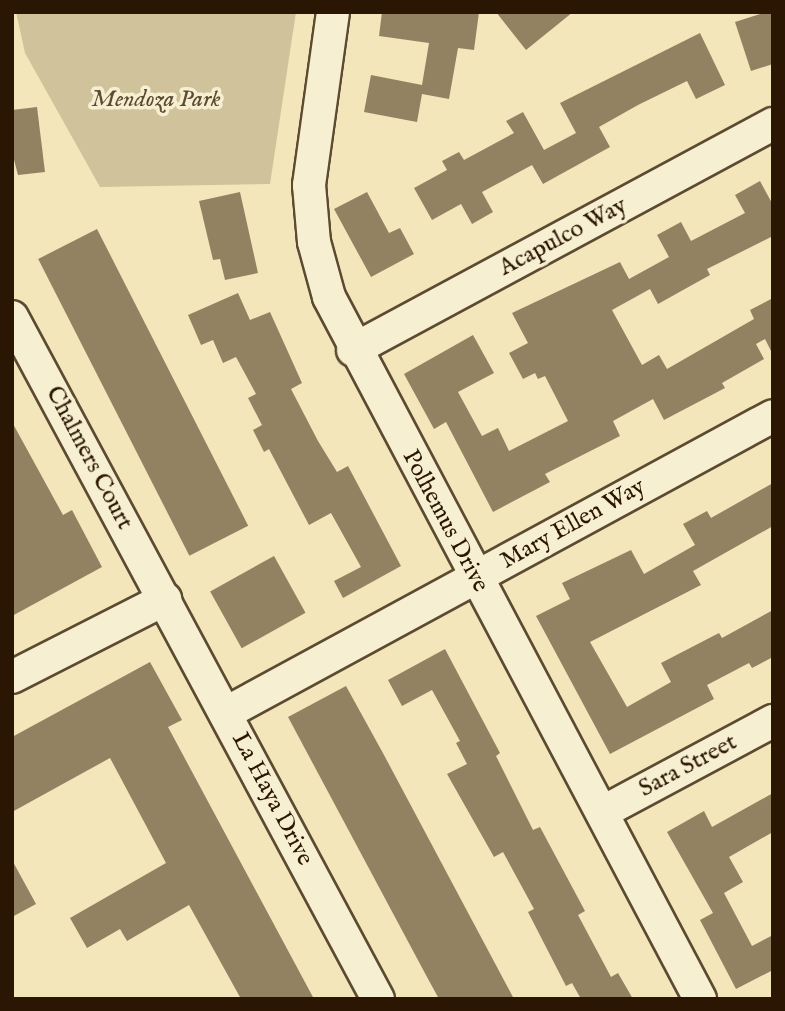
<!DOCTYPE html>
<html>
<head>
<meta charset="utf-8">
<style>
	body { margin:0 }
	#map { position:relative; width:785px; height:1011px; overflow:hidden; background:#f2e6ba; font-family:"IM FELL English",serif }
	div>[style] { position:absolute }
	[style*='--x'] { left:calc(var(--x)*1px); top:calc(var(--y)*1px); width:calc(var(--w)*1px); rotate:calc(var(--a)*1deg) }
	.green>* { inset:0; background:#d0c39b }
	.building>* { inset:0; background:#928262; transform-origin:0 0 }
	.roads { filter:drop-shadow(2px 0 #5c4a31) drop-shadow(-2px 0 #5c4a31) drop-shadow(0 2px #5c4a31) drop-shadow(0 -2px #5c4a31) }
	.minor>* { height:32px; margin:-16px; padding:0 16px; transform-origin:16px; border-radius:16px; background:#f7efd2 }
	span { translate:-50% -50%; white-space:nowrap; text-align:center; line-height:1.15; -webkit-text-stroke:7px #f7efd2; paint-order:stroke }
	.park-label { font-size:24px; color:#5c4a31; font-style:italic }
	.street-label { font-size:24px; color:#2a1603 }
	.frame { position:absolute; inset:0; border:14px solid #2a1603; pointer-events:none }
</style>
</head>
<body>
<div id="map">
	<div class="green">
		<div style="clip-path:polygon(16px 12px,296px 12px,270px 184px,100px 187px,25px 53px)"></div>
	</div>
	<div class="building">
		<div style="clip-path:polygon(382px 12px,479px 12px,474px 50px,458px 48px,449px 99px,422px 94px,417px 122px,364px 112px,371px 75px,422px 85px,429px 43px,379px 36px)"></div>
		<div style="clip-path:polygon(496px 12px,573px 12px,526px 50px)"></div>
		<div style="clip-path:polygon(766px 12px,773px 12px,773px 64px,751px 71px,735px 22px)"></div>
		<div style="clip-path:polygon(700px 33px,725px 85px,696px 99px,687px 81px,638px 105px,599px 127px,610px 147px,543px 184px,532px 165px,482px 192px,493px 212px,472px 224px,461px 204px,432px 220px,414px 188px,447px 170px,442px 161px,459px 152px,464px 160px,514px 133px,506px 121px,523px 112px,544px 150px,576px 133px,560px 103px)"></div>
		<div style="clip-path:polygon(37px 107px,45px 172px,18px 175px,12px 152px,12px 110px)"></div>
		<div style="clip-path:polygon(760px 181px,773px 205px,773px 236px,707px 269px,710px 275px,658px 304px,650px 289px,612px 310px,642px 365px,659px 355px,667px 369px,754px 319px,750px 310px,773px 298px,773px 355px,765px 339px,756px 344px,764px 359px,722px 383px,725px 388px,664px 420px,653px 399px,613px 421px,620px 436px,545px 474px,550px 482px,493px 512px,446px 422px,434px 429px,404px 374px,473px 335px,494px 373px,458px 392px,482px 436px,498px 428px,509px 451px,568px 421px,545px 376px,538px 379px,535px 373px,523px 379px,509px 353px,528px 343px,512px 313px,620px 262px,629px 279px,669px 257px,657px 235px,681px 222px,691px 241px,745px 213px,735px 195px)"></div>
		<div style="clip-path:polygon(240px 192px,258px 273px,225px 280px,220px 259px,213px 260px,199px 201px)"></div>
		<div style="clip-path:polygon(367px 192px,389px 233px,400px 228px,414px 254px,371px 277px,334px 209px)"></div>
		<div style="left:97px;top:229px;width:333px;height:66px;rotate:63deg"></div>
		<div style="clip-path:polygon(238px 293px,250px 320px,270px 312px,302px 383px,291px 389px,318px 441px,337px 472px,348px 466px,401px 566px,343px 598px,334px 581px,361px 567px,331px 513px,309px 525px,269px 449px,264px 452px,253px 430px,262px 425px,248px 398px,256px 394px,236px 357px,223px 363px,213px 340px,201px 345px,188px 315px)"></div>
		<div style="clip-path:polygon(12px 422px,63px 515px,72px 510px,102px 567px,12px 616px)"></div>
		<div style="clip-path:polygon(773px 483px,773px 526px,693px 571px,701px 585px,590px 642px,627px 707px,671px 682px,661px 663px,719px 633px,722px 638px,773px 610px,773px 657px,752px 668px,749px 663px,707px 685px,714px 699px,610px 754px,536px 616px,570px 599px,562px 583px,631px 550px,644px 574px,695px 545px,683px 524px,707px 511px,711px 518px)"></div>
		<div style="left:274px;top:556px;width:65px;height:73px;rotate:61deg"></div>
		<div style="clip-path:polygon(445px 649px,500px 753px,496px 756px,533px 830px,540px 827px,585px 911px,578px 915px,611px 977px,618px 973px,633px 999px,581px 999px,572px 983px,566px 986px,528px 912px,534px 909px,503px 852px,494px 857px,447px 774px,467px 764px,456px 743px,460px 741px,432px 690px,402px 706px,388px 680px)"></div>
		<div style="clip-path:polygon(150px 662px,182px 720px,168px 727px,314px 999px,241px 999px,189px 905px,127px 941px,120px 929px,87px 948px,70px 918px,166px 863px,110px 758px,12px 812px,12px 737px)"></div>
		<div style="clip-path:polygon(346px 686px,384px 755px,514px 999px,439px 999px,427px 977px,288px 717px)"></div>
		<div style="clip-path:polygon(773px 793px,773px 832px,729px 857px,743px 882px,724px 893px,752px 946px,773px 935px,773px 970px,736px 989px,700px 920px,713px 913px,667px 832px,704px 811px,712px 827px)"></div>
		<div style="clip-path:polygon(12px 860px,36px 904px,12px 917px)"></div>
	</div>
	<div class="roads">
		<div class="minor">
			<div style="--x:333;--y:12;--w:175;--a:97.9"></div>
			<div style="--x:309;--y:185;--w:57;--a:85"></div>
			<div style="--x:314;--y:242;--w:57;--a:74.7"></div>
			<div style="--x:329;--y:297;--w:794;--a:62.14"></div>
			<div style="--x:12;--y:317;--w:774;--a:61.78"></div>
			<div style="--x:353;--y:350;--w:477;--a:-28.3"></div>
			<div style="--x:12;--y:677;--w:172;--a:-27"></div>
			<div style="--x:226;--y:713;--w:622;--a:-28.5"></div>
			<div style="--x:603;--y:812;--w:193;--a:-28.2"></div>
		</div>
	</div>
	<div class="park-label">
		<span style="left:156px;top:100px">Mendoza Park</span>
	</div>
	<div class="street-label">
		<span style="left:563px;top:237px;rotate:-28deg">Acapulco Way</span>
		<span style="left:89px;top:458px;rotate:62deg">Chalmers Court</span>
		<span style="left:445px;top:521px;rotate:62deg">Polhemus Drive</span>
		<span style="left:573px;top:524px;rotate:-29deg">Mary Ellen Way</span>
		<span style="left:688px;top:766px;rotate:-28deg">Sara Street</span>
		<span style="left:272px;top:799px;rotate:62deg">La Haya Drive</span>
	</div>
	<div class="frame"></div>
</div>
</body>
</html>
